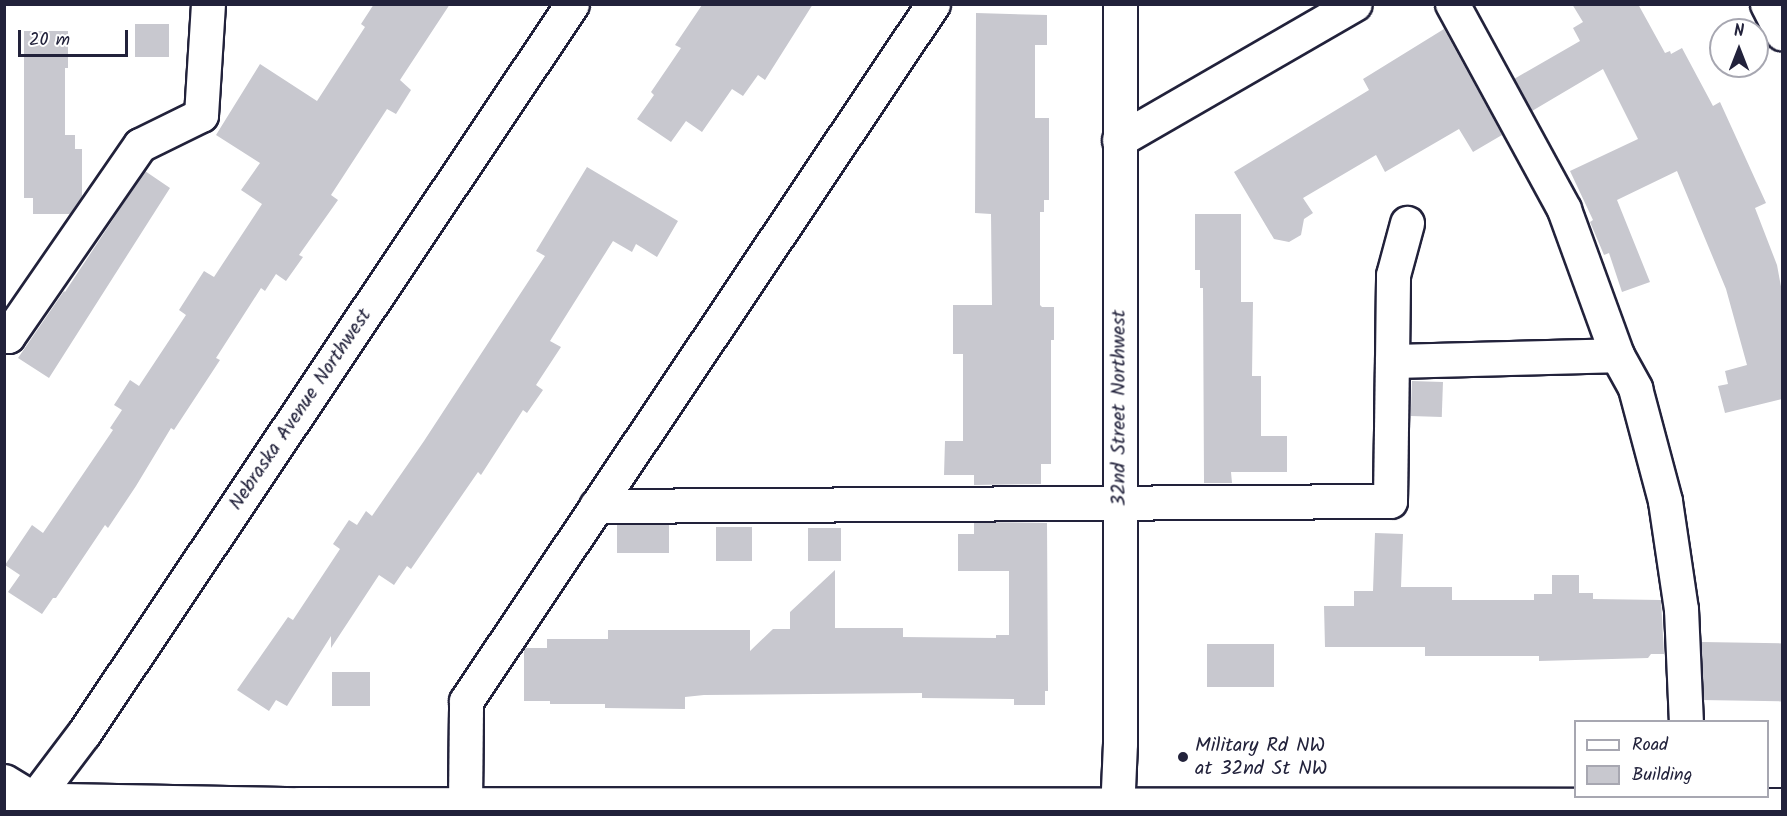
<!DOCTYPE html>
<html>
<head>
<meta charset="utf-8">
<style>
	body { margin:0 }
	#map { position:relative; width:1787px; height:816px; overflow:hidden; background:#fff; font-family:Kalam,sans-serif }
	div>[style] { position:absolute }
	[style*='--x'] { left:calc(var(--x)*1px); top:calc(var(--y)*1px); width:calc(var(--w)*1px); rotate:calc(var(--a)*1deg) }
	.building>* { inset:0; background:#c8c8cf; transform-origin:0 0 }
	.roads { filter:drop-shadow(2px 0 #22223b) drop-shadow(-2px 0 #22223b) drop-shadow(0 2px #22223b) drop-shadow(0 -2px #22223b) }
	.minor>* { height:33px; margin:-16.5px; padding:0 16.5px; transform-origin:16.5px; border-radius:16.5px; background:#fff }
	.major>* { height:33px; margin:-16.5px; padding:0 16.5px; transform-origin:16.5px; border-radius:16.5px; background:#fff }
	.dots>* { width:16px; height:16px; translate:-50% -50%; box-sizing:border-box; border:3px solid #fff; border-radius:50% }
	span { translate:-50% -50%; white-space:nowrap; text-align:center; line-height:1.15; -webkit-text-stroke:5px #fff; paint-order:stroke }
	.street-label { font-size:20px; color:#22223b }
	.poi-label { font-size:20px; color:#22223b }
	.left { translate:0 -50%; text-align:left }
	.frame { position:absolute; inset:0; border:6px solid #22223b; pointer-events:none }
	.legend { position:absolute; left:1574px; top:720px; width:195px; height:78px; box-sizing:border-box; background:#fff; border:2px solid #a7a7b1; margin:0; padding:8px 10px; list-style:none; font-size:18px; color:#22223b }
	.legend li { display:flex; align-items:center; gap:12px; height:30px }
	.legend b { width:30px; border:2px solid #a7a7b1 }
	.north { position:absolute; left:1709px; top:18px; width:60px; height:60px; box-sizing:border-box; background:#fff; border:2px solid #a7a7b1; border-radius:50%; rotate:0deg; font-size:16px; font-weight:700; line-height:24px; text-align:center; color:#22223b }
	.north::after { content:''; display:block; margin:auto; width:21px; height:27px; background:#22223b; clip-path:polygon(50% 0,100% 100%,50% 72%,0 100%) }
	.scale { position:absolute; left:18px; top:30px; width:110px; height:27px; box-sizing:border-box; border:3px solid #22223b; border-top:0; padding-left:8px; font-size:18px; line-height:21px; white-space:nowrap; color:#22223b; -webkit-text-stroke:4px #fff; paint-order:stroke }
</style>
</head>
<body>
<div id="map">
	<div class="building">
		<div style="clip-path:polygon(374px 4px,450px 4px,400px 80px,411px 90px,396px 114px,387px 109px,331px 195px,338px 200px,299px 255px,303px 257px,286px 281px,276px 274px,265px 291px,261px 288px,216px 358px,220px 360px,174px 430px,171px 428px,136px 486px,108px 528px,105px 525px,56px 598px,53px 598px,42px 614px,8px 592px,20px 575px,5px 565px,32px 525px,43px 533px,113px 430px,110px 428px,122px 410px,114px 405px,130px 380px,139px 386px,186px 315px,179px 310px,204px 271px,214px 277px,262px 204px,241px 190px,260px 163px,216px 135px,260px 64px,317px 101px,365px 27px,361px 24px)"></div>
		<div style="clip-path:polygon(813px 4px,765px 80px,758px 75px,743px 96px,732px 89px,702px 132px,686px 121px,671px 142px,637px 119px,654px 95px,651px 92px,681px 48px,675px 45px,702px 5px)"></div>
		<div style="clip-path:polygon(1572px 4px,1638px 4px,1665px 53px,1670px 51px,1671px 54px,1682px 48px,1713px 106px,1720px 102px,1766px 203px,1755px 208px,1777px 265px,1782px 292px,1782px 399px,1725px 413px,1718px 386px,1728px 384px,1725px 371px,1747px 365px,1726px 289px,1677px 171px,1617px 200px,1650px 282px,1622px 292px,1609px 253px,1604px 255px,1590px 222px,1593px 220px,1570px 171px,1638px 139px,1603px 69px,1532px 111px,1514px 79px,1580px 41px,1573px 28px,1583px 22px)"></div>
		<div style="clip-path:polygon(976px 13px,1047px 15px,1047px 45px,1035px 45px,1035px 118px,1049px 118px,1049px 200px,1044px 200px,1044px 212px,1040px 212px,1040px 305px,1042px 307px,1054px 307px,1054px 340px,1051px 340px,1051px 464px,1041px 464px,1041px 484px,974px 485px,974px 475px,944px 475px,945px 441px,963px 441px,963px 354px,953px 354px,953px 305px,992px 305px,991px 214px,975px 213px)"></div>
		<div style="left:135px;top:24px;width:34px;height:33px"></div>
		<div style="clip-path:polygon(1444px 29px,1502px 135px,1473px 152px,1459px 129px,1385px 172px,1376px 155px,1303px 198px,1313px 213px,1304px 219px,1301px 235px,1289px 242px,1274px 239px,1234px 172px,1369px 90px,1363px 79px)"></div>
		<div style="clip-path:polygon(24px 31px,68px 31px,68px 68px,65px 68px,65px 135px,75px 135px,75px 149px,82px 149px,82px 196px,70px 214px,33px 214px,33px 198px,24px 198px)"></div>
		<div style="clip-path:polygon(587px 167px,678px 221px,657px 257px,636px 244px,632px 252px,613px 241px,550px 341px,561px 347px,536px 385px,543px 390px,527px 413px,523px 410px,481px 475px,478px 472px,411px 569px,407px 566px,394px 585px,379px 575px,331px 648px,331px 636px,287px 706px,276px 700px,269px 711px,237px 690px,288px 617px,293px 620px,340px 549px,333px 544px,349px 520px,357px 525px,366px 511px,372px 516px,424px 441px,545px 256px,536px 251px)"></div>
		<div style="clip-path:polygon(145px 171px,170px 188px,49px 378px,18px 358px,64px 291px,65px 292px)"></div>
		<div style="clip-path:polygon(1195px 214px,1241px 214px,1241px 302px,1253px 302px,1252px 376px,1261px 376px,1261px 436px,1287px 436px,1287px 472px,1231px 472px,1232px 483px,1204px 483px,1203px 288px,1200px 288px,1200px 270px,1195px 270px)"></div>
		<div style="left:1412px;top:381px;width:31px;height:35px;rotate:2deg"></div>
		<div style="clip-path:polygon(974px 522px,1047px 523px,1048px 691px,1045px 691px,1045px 705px,1014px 705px,1014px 699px,922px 698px,922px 693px,704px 695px,685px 697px,685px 709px,605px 708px,605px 704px,550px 704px,550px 701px,524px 701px,524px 648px,547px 648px,547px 639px,608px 639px,608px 630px,750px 630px,750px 651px,773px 629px,790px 629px,790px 612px,835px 570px,835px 628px,903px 628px,903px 637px,996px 638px,996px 635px,1009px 635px,1009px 571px,958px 571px,958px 534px,974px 534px)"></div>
		<div style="left:617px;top:525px;width:52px;height:28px"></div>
		<div style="left:716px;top:527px;width:36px;height:34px"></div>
		<div style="left:808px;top:528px;width:33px;height:33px"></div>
		<div style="clip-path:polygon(1375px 533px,1403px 534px,1401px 587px,1452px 587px,1452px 600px,1534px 600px,1534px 594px,1552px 594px,1552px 575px,1579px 575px,1579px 593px,1593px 593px,1593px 599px,1661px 600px,1664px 654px,1651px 654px,1648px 658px,1539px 661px,1539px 656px,1425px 656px,1425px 647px,1325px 647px,1324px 606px,1354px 606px,1354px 591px,1373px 591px)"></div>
		<div style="left:1702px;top:642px;width:80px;height:58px;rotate:1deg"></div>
		<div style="left:1274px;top:644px;width:43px;height:67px;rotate:90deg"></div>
		<div style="left:370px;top:672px;width:34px;height:38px;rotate:90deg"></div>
	</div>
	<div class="roads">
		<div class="minor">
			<div style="--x:1767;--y:4;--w:33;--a:63"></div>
			<div style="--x:1119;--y:140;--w:272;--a:-30"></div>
			<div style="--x:4;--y:336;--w:4;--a:0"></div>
			<div style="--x:8;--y:336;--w:232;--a:-55.4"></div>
			<div style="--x:140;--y:145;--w:68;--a:-26.2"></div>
			<div style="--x:201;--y:115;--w:111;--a:-86.4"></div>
			<div style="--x:1617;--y:355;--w:38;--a:61"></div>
			<div style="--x:1635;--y:388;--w:117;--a:75.1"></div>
			<div style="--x:1665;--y:501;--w:109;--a:81.6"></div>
			<div style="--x:1681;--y:609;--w:113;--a:87.5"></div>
			<div style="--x:1392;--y:361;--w:86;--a:-89.3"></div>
			<div style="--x:1393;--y:275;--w:54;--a:-74.9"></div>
			<div style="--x:596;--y:506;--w:794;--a:-0.36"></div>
			<div style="--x:1390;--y:501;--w:140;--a:-89.2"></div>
			<div style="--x:1392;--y:361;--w:225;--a:-1.5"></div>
			<div style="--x:1617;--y:355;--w:155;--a:-110"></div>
			<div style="--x:1564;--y:209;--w:234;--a:-118.6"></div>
			<div style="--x:4;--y:781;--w:35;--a:31"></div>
			<div style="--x:34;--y:799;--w:83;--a:-52.9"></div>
			<div style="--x:84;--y:733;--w:877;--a:-56.2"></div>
			<div style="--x:465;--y:804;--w:103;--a:-89.4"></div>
			<div style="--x:466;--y:701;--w:839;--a:-56.18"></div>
			<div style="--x:1117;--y:812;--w:69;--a:-87.5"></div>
			<div style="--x:1120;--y:743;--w:739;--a:-90"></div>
		</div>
		<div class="major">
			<div style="--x:4;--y:799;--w:295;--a:1"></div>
			<div style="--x:299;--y:804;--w:1483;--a:0.04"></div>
		</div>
	</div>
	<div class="dots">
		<div style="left:1183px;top:757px;background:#22223b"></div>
	</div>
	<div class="street-label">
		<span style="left:1120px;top:408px;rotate:-90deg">32nd Street Northwest</span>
		<span style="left:301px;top:410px;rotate:-56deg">Nebraska Avenue Northwest</span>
	</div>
	<div class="poi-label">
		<span class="left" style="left:1195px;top:758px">Military Rd NW<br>at 32nd St NW</span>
	</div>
	<div class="frame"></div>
	<ul class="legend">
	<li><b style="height:8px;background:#fff"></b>Road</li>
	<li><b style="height:16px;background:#c8c8cf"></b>Building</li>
	</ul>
	<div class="north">N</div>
	<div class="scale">20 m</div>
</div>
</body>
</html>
